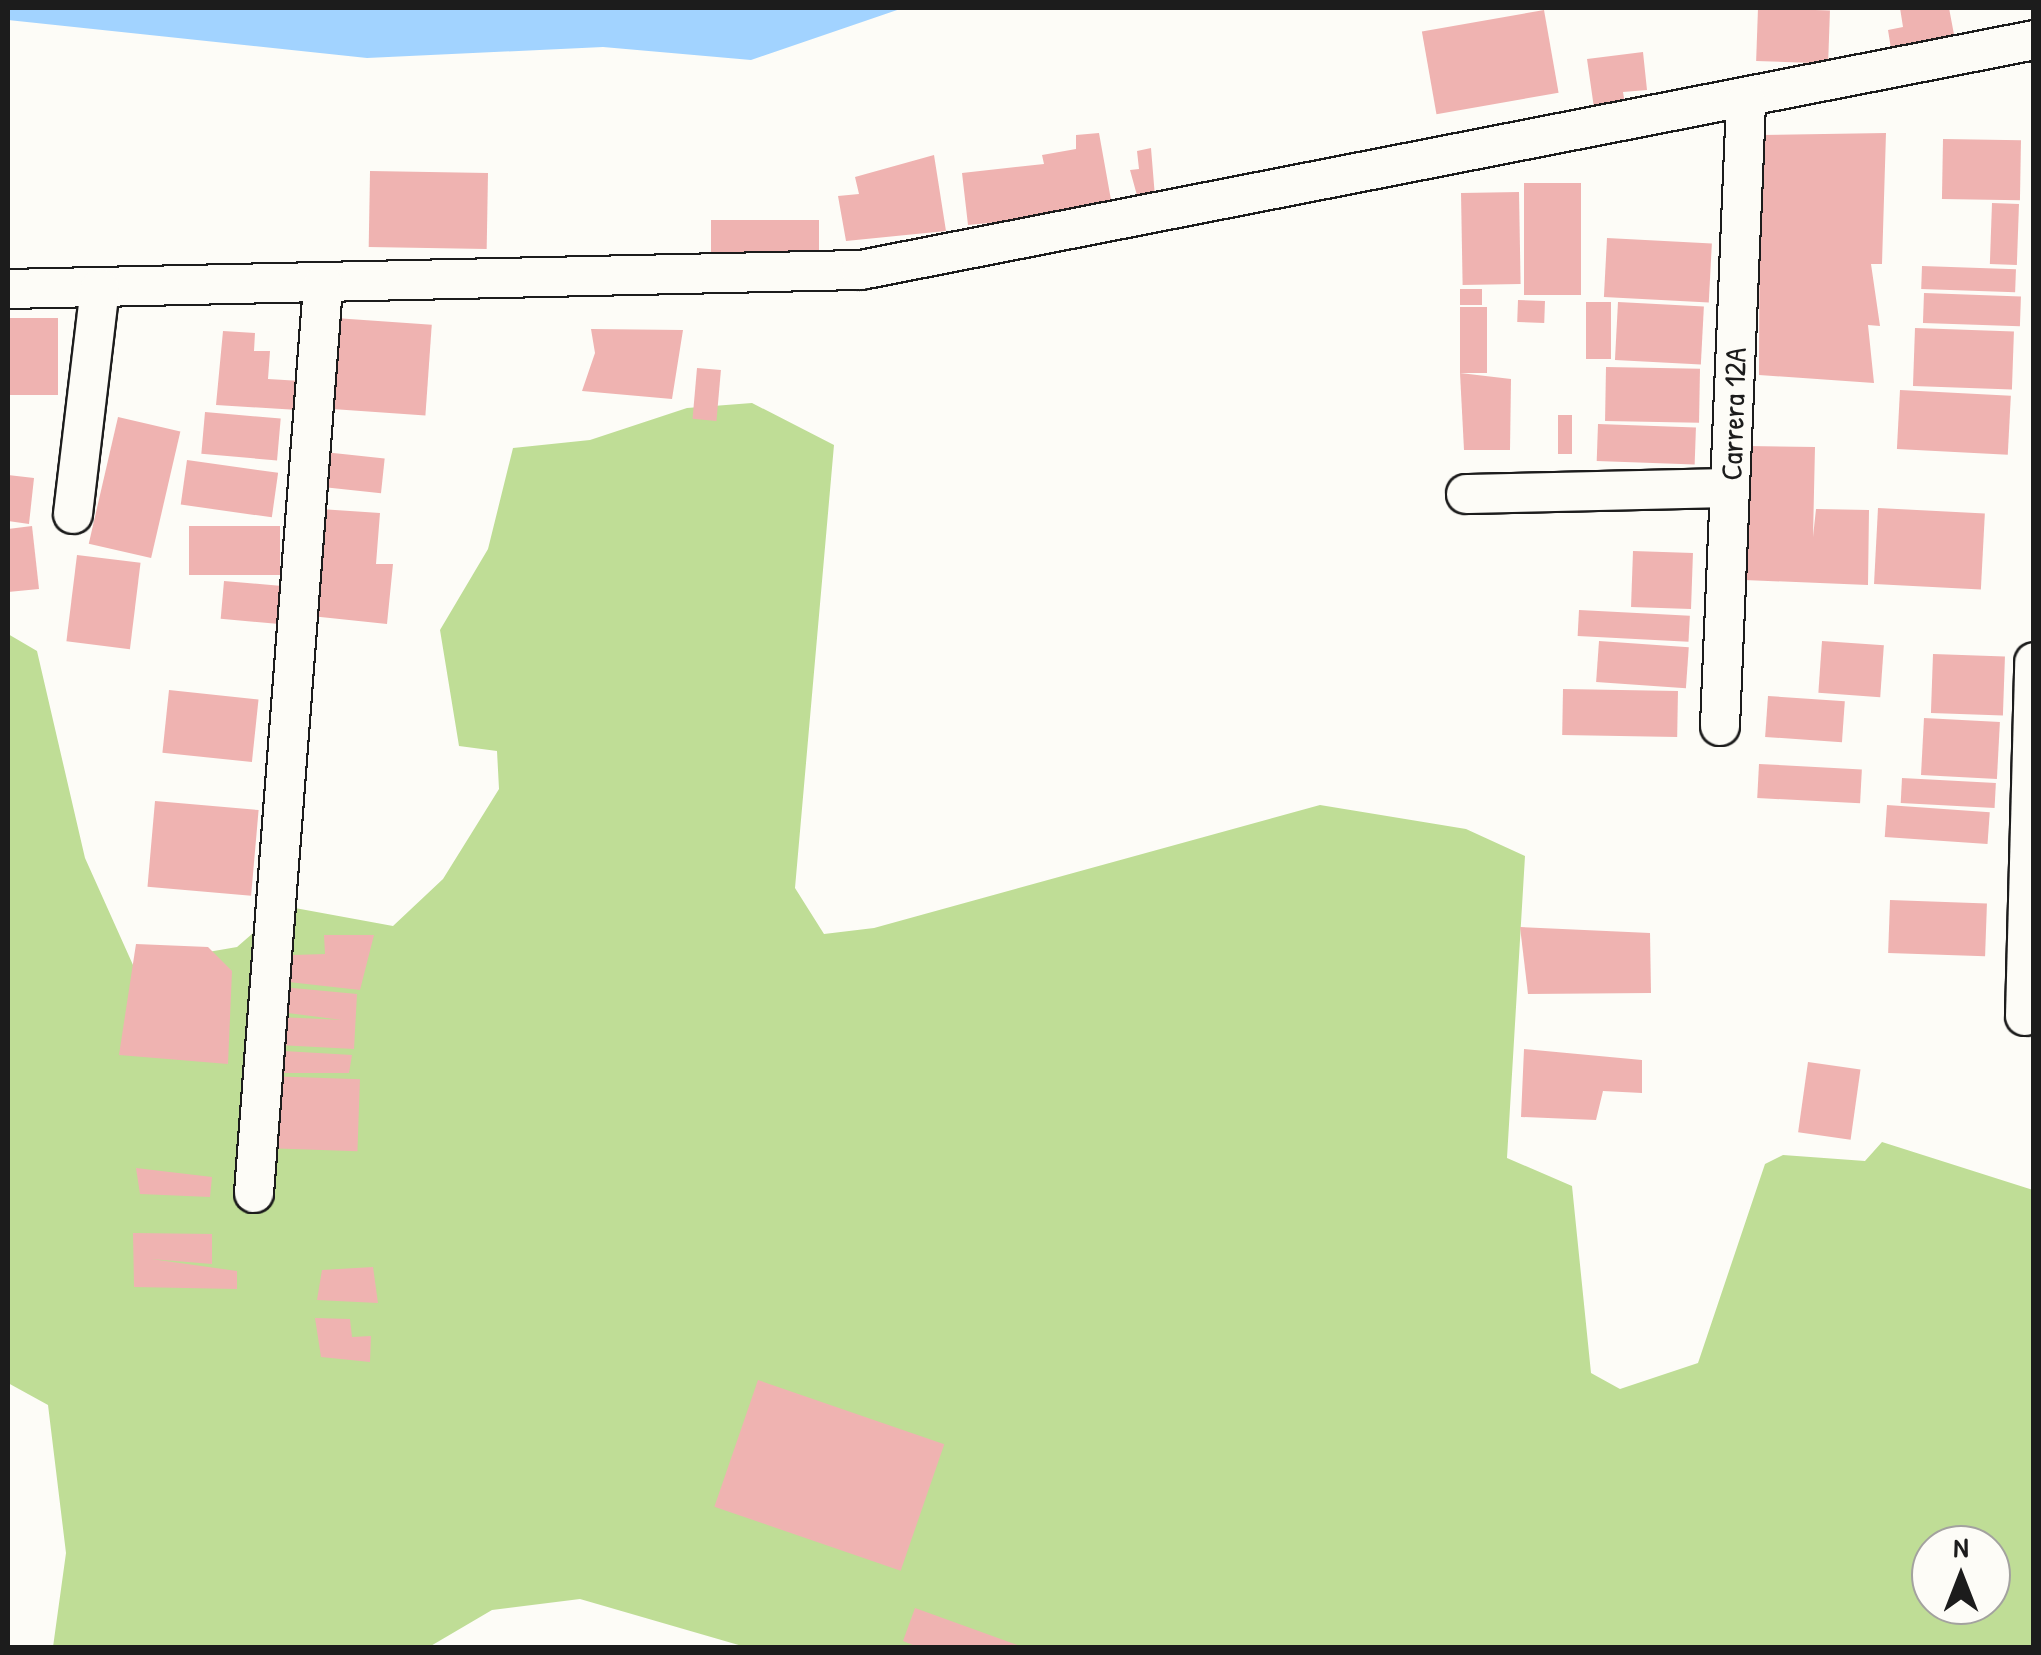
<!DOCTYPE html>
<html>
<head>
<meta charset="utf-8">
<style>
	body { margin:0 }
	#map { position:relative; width:2041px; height:1655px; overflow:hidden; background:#fdfcf7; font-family:"Patrick Hand",sans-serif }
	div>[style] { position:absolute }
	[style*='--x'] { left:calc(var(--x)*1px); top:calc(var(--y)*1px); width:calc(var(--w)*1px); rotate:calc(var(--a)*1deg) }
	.green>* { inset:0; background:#bfdd96 }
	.water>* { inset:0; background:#a2d3ff }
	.building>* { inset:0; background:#efb3b1; transform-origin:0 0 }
	.roads { filter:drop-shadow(2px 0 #1c1c1c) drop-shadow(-2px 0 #1c1c1c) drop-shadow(0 2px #1c1c1c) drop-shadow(0 -2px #1c1c1c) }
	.minor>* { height:38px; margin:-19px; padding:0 19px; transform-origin:19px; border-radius:19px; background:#fdfcf7 }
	span { translate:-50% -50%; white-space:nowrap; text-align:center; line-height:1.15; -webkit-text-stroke:8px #fdfcf7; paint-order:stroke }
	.street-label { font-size:30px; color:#1c1c1c }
	.frame { position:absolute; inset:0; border:10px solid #1c1c1c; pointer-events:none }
	.north { position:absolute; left:1911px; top:1525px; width:100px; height:100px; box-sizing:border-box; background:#fdfcf7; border:2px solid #a3a29f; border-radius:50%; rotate:0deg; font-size:28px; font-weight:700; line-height:40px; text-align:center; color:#1c1c1c }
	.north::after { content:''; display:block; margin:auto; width:35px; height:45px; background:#1c1c1c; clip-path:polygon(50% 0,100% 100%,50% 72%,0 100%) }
</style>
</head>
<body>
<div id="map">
	<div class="green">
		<div style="clip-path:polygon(evenodd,752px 403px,834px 445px,795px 888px,824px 934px,874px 928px,1320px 805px,1466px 829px,1525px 856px,1507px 1158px,1572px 1186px,1591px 1373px,1620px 1389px,1698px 1363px,1765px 1164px,1783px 1155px,1865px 1161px,1882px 1142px,2033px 1190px,2033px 1647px,749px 1648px,580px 1599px,492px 1610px,429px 1647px,53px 1647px,66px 1553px,48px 1405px,8px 1383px,8px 634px,37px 651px,85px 858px,133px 965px,237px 947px,284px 906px,393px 926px,443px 879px,499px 789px,497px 751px,459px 746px,440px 630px,488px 549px,513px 448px,590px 440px,687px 408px,752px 403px,1931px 1545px,1991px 1545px,1991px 1605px,1931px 1605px,1931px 1545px)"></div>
	</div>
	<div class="water">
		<div style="clip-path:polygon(8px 8px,903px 8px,751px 60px,603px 47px,367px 58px,8px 20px)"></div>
	</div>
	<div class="building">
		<div style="left:1758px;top:8px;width:72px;height:53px;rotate:2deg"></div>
		<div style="clip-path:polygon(1900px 8px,1949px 8px,1956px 45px,1892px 55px,1888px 30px,1903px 27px)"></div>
		<div style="left:1544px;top:10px;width:84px;height:124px;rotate:80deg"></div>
		<div style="clip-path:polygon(1643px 52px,1647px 90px,1623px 92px,1626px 110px,1595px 115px,1587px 59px)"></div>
		<div style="clip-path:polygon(1099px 133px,1113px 211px,968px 225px,962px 173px,1044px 164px,1042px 155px,1076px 149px,1076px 135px)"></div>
		<div style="clip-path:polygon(1886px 133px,1882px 264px,1871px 264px,1880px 326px,1868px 325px,1874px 383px,1759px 375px,1760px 135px)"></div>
		<div style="left:1943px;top:139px;width:78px;height:60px;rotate:1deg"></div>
		<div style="clip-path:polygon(1151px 148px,1155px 197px,1138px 199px,1130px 170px,1139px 169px,1137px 151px)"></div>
		<div style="clip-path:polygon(934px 155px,946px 231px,846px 241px,838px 196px,859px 194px,855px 177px)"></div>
		<div style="left:488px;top:173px;width:76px;height:118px;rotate:91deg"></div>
		<div style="left:1524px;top:183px;width:57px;height:112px"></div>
		<div style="left:1519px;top:192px;width:92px;height:58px;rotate:89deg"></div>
		<div style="left:1992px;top:203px;width:27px;height:61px;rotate:2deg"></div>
		<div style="left:819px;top:220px;width:32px;height:108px;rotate:90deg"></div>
		<div style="left:1607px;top:238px;width:105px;height:59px;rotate:3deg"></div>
		<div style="left:1922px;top:266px;width:94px;height:23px;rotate:2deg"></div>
		<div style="left:1460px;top:289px;width:22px;height:16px"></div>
		<div style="left:1924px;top:293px;width:97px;height:30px;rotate:2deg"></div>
		<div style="left:1518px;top:300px;width:27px;height:22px;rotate:2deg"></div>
		<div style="left:1586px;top:302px;width:25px;height:57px"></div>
		<div style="left:1618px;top:302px;width:86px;height:58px;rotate:3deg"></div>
		<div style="left:1460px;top:307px;width:27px;height:66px"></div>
		<div style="left:8px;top:318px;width:50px;height:77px"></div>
		<div style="left:335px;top:318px;width:97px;height:91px;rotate:4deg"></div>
		<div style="left:1915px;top:328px;width:99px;height:58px;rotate:2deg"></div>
		<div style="clip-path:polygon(591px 329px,683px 330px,672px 399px,582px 391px,595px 353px)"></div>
		<div style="clip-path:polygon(223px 331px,255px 333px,254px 351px,270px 351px,268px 379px,301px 381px,298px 410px,216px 405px)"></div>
		<div style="left:1606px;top:367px;width:94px;height:54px;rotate:1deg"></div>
		<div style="left:697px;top:368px;width:24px;height:51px;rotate:5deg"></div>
		<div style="clip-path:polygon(1460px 373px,1511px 379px,1510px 450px,1464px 450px)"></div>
		<div style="left:1900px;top:390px;width:111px;height:59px;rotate:3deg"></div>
		<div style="left:205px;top:412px;width:76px;height:42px;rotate:5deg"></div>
		<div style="left:1558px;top:415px;width:14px;height:39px"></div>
		<div style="left:118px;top:417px;width:64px;height:130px;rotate:13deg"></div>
		<div style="left:1598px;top:424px;width:98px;height:37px;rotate:2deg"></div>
		<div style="clip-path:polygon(1747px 446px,1815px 447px,1813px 537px,1816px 509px,1869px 510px,1868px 585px,1744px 580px)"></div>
		<div style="left:324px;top:452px;width:61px;height:35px;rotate:6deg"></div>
		<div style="left:187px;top:460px;width:92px;height:45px;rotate:8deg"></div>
		<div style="clip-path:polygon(8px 475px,34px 478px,29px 524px,8px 521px)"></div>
		<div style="left:1878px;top:508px;width:107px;height:76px;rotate:3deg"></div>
		<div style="clip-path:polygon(320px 509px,380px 513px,376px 564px,393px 564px,387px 624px,311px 616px)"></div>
		<div style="clip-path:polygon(32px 526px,39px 589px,8px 592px,8px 529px)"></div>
		<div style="left:189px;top:526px;width:91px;height:49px"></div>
		<div style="left:1633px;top:551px;width:60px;height:56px;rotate:2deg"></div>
		<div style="left:77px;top:555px;width:64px;height:87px;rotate:7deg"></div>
		<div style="left:224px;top:581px;width:67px;height:38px;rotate:5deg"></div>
		<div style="left:1579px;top:610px;width:111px;height:26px;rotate:3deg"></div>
		<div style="left:1599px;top:641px;width:90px;height:41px;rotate:4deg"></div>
		<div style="left:1822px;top:641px;width:62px;height:52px;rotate:4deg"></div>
		<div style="left:1933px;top:654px;width:72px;height:59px;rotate:2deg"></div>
		<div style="left:1563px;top:689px;width:115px;height:46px;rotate:1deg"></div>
		<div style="left:169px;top:690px;width:90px;height:63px;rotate:6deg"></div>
		<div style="left:1768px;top:696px;width:77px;height:41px;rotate:4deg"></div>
		<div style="left:1924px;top:718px;width:76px;height:57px;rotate:3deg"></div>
		<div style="left:1759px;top:764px;width:103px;height:34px;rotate:3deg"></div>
		<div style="left:1902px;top:778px;width:94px;height:25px;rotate:3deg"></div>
		<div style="left:155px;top:801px;width:104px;height:86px;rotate:5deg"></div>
		<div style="left:1887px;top:805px;width:103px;height:32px;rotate:4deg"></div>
		<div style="left:1890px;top:900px;width:97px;height:53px;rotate:2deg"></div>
		<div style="clip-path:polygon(1520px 927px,1650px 933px,1651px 993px,1528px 994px)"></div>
		<div style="clip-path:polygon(324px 935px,374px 935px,360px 990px,262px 979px,264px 956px,325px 954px)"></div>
		<div style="clip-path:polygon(136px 944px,208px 947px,232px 971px,228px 1064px,119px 1055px)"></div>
		<div style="clip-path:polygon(261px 985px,357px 994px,354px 1049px,259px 1044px,259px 1016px,342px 1020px,257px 1009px)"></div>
		<div style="clip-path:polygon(251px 1049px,352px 1055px,349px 1073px,260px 1073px)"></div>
		<div style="clip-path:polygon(1524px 1049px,1642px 1060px,1642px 1093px,1603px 1091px,1596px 1120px,1521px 1117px)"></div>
		<div style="left:1808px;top:1062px;width:53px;height:71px;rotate:8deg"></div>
		<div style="left:266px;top:1076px;width:94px;height:72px;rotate:2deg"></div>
		<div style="clip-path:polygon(136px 1168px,212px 1177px,210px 1197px,140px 1194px)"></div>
		<div style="clip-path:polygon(133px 1233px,212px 1234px,212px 1264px,151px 1259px,237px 1271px,237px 1289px,134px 1287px)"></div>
		<div style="clip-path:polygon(373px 1267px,378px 1303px,317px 1300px,322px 1270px)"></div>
		<div style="clip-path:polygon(315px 1318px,350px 1319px,352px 1337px,371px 1336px,370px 1362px,321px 1357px)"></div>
		<div style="left:758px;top:1380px;width:197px;height:134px;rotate:19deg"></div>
		<div style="clip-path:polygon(915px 1608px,1023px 1647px,1023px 1648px,920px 1648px,903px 1641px)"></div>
	</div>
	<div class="roads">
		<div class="minor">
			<div style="--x:8;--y:289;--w:853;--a:-1.28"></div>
			<div style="--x:861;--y:270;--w:1195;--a:-11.09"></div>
			<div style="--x:1466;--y:494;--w:264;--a:-1.3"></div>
			<div style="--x:73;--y:514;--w:227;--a:-83.2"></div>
			<div style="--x:1720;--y:726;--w:625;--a:-87.61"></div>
			<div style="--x:2025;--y:1016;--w:354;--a:-88.5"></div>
			<div style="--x:254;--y:1193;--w:911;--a:-85.65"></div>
		</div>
	</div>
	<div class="street-label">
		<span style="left:1733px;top:414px;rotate:-88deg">Carrera 12A</span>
	</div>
	<div class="frame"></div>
	<div class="north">N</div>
</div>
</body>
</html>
